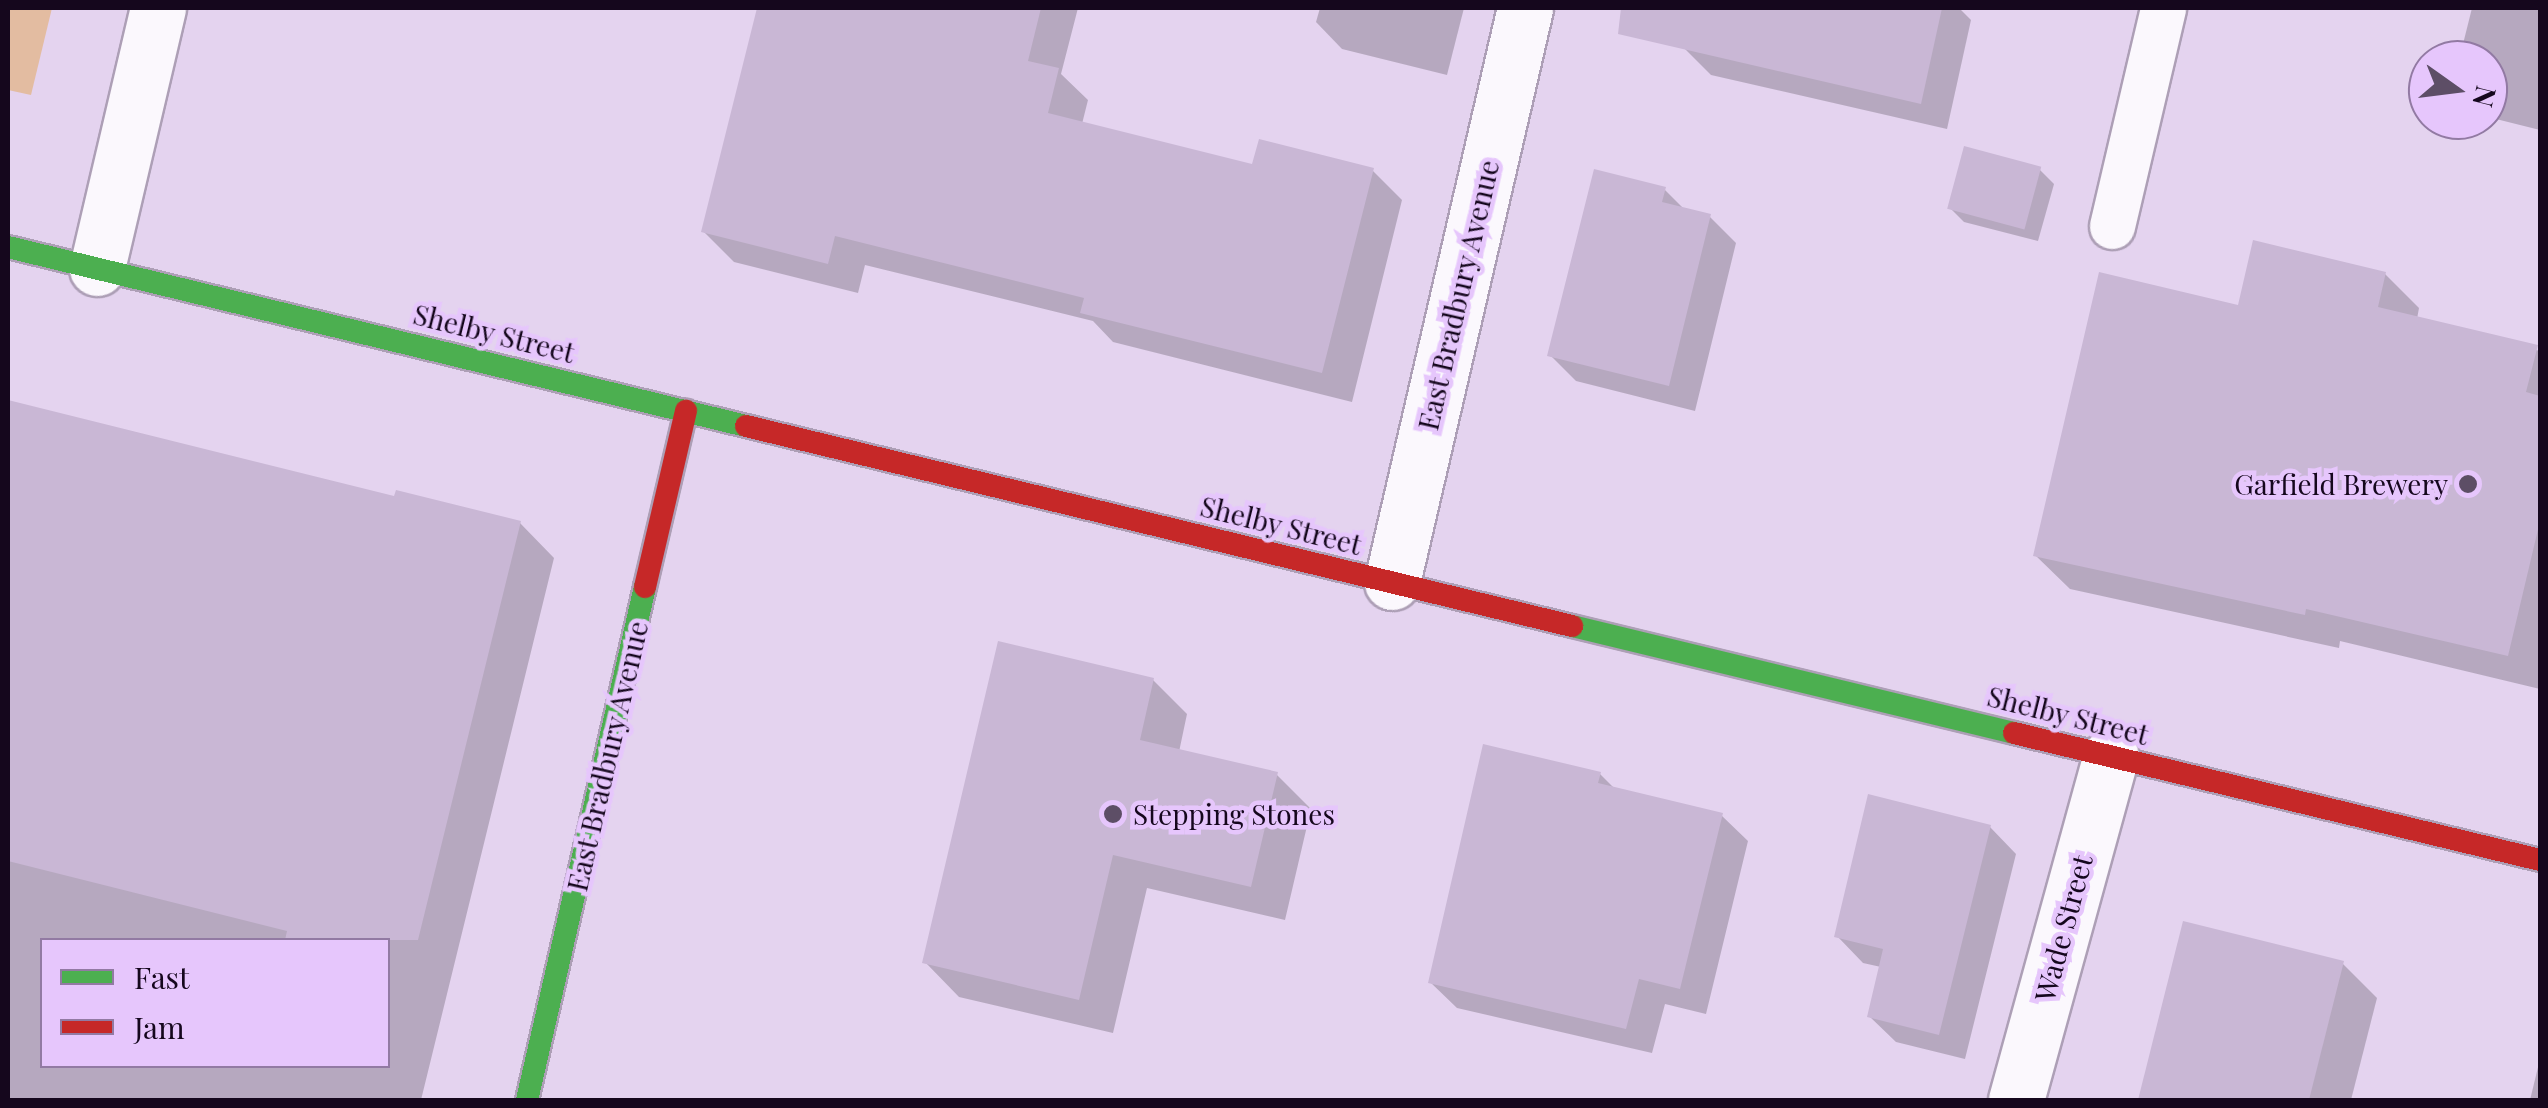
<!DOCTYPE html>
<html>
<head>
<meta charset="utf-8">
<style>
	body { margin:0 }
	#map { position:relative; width:2548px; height:1108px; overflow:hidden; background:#e4d3ef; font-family:"Playfair Display",serif }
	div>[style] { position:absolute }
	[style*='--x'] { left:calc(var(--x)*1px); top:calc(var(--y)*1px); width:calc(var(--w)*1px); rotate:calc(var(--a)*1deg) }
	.green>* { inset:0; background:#e3bca1 }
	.shadow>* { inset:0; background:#0003 }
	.building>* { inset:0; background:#c9b7d5; transform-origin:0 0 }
	.roads { filter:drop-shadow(2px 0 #ad9fb6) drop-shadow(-2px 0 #ad9fb6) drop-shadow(0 2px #ad9fb6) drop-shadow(0 -2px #ad9fb6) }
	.lane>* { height:45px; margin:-22.5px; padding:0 22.5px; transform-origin:22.5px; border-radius:22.5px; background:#fbf8fd }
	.street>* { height:55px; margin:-27.5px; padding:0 27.5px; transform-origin:27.5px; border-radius:27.5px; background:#fbf8fd }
	.fast>* { height:22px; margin:-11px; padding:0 11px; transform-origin:11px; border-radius:11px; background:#4caf50 }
	.jam>* { height:22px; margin:-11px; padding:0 11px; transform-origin:11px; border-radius:11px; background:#c62828 }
	.dots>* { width:28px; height:28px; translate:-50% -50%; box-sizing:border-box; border:5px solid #e6c6fc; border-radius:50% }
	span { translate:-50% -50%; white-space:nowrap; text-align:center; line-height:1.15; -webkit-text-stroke:9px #e6c6fc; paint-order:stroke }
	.street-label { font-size:28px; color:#15071d }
	.poi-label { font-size:28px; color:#15071d }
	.right { translate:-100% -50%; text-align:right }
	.left { translate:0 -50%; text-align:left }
	.frame { position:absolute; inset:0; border:10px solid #15071d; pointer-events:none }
	.legend { position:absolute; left:40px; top:938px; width:350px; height:130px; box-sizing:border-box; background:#e6c6fc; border:2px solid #927aa3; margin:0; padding:12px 18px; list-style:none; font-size:30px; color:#15071d }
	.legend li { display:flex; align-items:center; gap:20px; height:50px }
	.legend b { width:50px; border:2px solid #927aa3 }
	.north { position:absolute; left:2408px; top:40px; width:100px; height:100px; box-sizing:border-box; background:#e6c6fc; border:2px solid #927aa3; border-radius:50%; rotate:104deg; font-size:28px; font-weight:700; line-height:40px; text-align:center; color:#15071d }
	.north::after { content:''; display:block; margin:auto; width:35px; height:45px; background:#5d4e66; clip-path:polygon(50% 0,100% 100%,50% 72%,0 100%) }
</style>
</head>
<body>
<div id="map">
	<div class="green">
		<div style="clip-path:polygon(8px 8px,52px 8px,31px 95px,8px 90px)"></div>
	</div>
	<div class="shadow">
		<div style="clip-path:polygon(760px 8px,1078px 8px,1061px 74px,1088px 100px,1082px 124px,1254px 167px,1372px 170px,1402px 200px,1352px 402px,1113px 342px,1093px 321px,865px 265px,858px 293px,734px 262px,704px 232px)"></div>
		<div style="clip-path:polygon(1320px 8px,1464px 8px,1447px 75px,1342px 49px,1316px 22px)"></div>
		<div style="clip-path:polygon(1694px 8px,1959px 8px,1971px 20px,1947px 129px,1711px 75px,1684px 48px)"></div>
		<div style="clip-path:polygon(2472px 8px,2540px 8px,2540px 130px,2488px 117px,2488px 60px,2459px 60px)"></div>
		<div style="clip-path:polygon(2040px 170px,2054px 184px,2038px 241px,1964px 222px,1950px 208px)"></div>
		<div style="clip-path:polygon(1664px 189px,1686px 211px,1710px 217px,1736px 243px,1695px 411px,1576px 381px,1550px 355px)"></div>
		<div style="clip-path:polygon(2385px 274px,2419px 308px,2417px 319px,2540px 351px,2540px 689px,2340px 641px,2339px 648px,2070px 589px,2035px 555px,2240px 308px)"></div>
		<div style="clip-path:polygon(evenodd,8px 402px,396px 499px,520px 523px,554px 558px,421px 1100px,8px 1100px,8px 402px,42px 940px,388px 940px,388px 1066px,42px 1066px,42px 940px)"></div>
		<div style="clip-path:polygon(1153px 680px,1187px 714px,1179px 752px,1277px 775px,1311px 809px,1285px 920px,1147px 888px,1113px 1033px,959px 997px,925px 962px)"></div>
		<div style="clip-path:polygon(1600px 774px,1616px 790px,1721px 815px,1748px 841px,1706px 1014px,1665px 1004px,1652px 1053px,1457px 1008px,1430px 982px)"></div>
		<div style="clip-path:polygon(1990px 827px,2016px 854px,1965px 1059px,1896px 1042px,1869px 1016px,1881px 967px,1863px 963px,1837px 936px)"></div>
		<div style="clip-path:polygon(2185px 924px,2342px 963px,2377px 998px,2351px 1100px,2141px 1100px)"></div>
		<div style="clip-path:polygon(2540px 1059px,2540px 1100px,2530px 1100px)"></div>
	</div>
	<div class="building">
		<div style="clip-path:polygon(757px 8px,1041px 8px,1028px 61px,1059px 68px,1048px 113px,1252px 164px,1259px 139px,1374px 168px,1322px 373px,1080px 313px,1084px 298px,835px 236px,828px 264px,701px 232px)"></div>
		<div style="clip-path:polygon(1621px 8px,1942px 8px,1921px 104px,1618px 34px)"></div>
		<div style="left:1964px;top:146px;width:80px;height:65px;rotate:15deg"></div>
		<div style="clip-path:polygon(1594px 169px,1666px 187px,1662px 202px,1711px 214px,1669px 386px,1547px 356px)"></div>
		<div style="clip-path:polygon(2253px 240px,2386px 272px,2378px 307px,2538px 345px,2526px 392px,2540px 396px,2540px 521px,2508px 656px,2306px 609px,2305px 615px,2033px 556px,2099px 272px,2238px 305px)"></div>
		<div style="clip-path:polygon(8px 400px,394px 496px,396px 490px,521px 521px,418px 940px,285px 940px,287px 931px,8px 861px)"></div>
		<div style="clip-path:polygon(998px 641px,1154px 678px,1140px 740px,1278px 772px,1251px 887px,1113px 855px,1079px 1000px,922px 963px)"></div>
		<div style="clip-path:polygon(1483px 744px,1601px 772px,1598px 783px,1723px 813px,1680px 989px,1639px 979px,1626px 1029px,1428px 983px)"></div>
		<div style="clip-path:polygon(1868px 794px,1991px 825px,1939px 1035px,1867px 1017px,1883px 949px,1834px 937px)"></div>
		<div style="clip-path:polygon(2183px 921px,2344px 961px,2309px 1100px,2138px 1100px)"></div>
	</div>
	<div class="roads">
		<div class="lane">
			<div style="--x:2112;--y:226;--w:224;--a:-76.8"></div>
		</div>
		<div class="street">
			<div style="--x:97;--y:268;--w:267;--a:-76.8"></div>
			<div style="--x:1392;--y:582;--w:589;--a:-76.95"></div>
			<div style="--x:2016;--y:1100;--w:357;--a:-74.6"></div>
		</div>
		<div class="fast">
			<div style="--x:8;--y:247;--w:759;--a:13.63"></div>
			<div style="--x:1572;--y:626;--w:455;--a:13.6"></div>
			<div style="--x:527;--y:1100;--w:526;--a:-77.05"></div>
		</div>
		<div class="jam">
			<div style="--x:746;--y:426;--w:850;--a:13.61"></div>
			<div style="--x:645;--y:587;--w:181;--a:-76.9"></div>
			<div style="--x:2014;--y:733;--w:541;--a:13.57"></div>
		</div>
	</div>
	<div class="dots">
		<div style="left:2468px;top:484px;background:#5d4e66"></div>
		<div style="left:1113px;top:814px;background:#5d4e66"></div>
	</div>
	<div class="street-label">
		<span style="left:1458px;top:295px;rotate:-77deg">East Bradbury Avenue</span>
		<span style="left:494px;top:333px;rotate:14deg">Shelby Street</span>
		<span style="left:1281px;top:525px;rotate:14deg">Shelby Street</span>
		<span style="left:2068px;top:715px;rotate:14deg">Shelby Street</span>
		<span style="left:607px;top:756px;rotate:-77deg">East Bradbury Avenue</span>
		<span style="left:2063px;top:928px;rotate:-75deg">Wade Street</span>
	</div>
	<div class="poi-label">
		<span class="right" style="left:2448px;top:484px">Garfield Brewery</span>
		<span class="left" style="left:1133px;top:814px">Stepping Stones</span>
	</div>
	<div class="frame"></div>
	<ul class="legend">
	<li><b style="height:12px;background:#4caf50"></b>Fast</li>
	<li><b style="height:12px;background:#c62828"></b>Jam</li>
	</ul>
	<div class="north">N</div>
</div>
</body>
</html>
